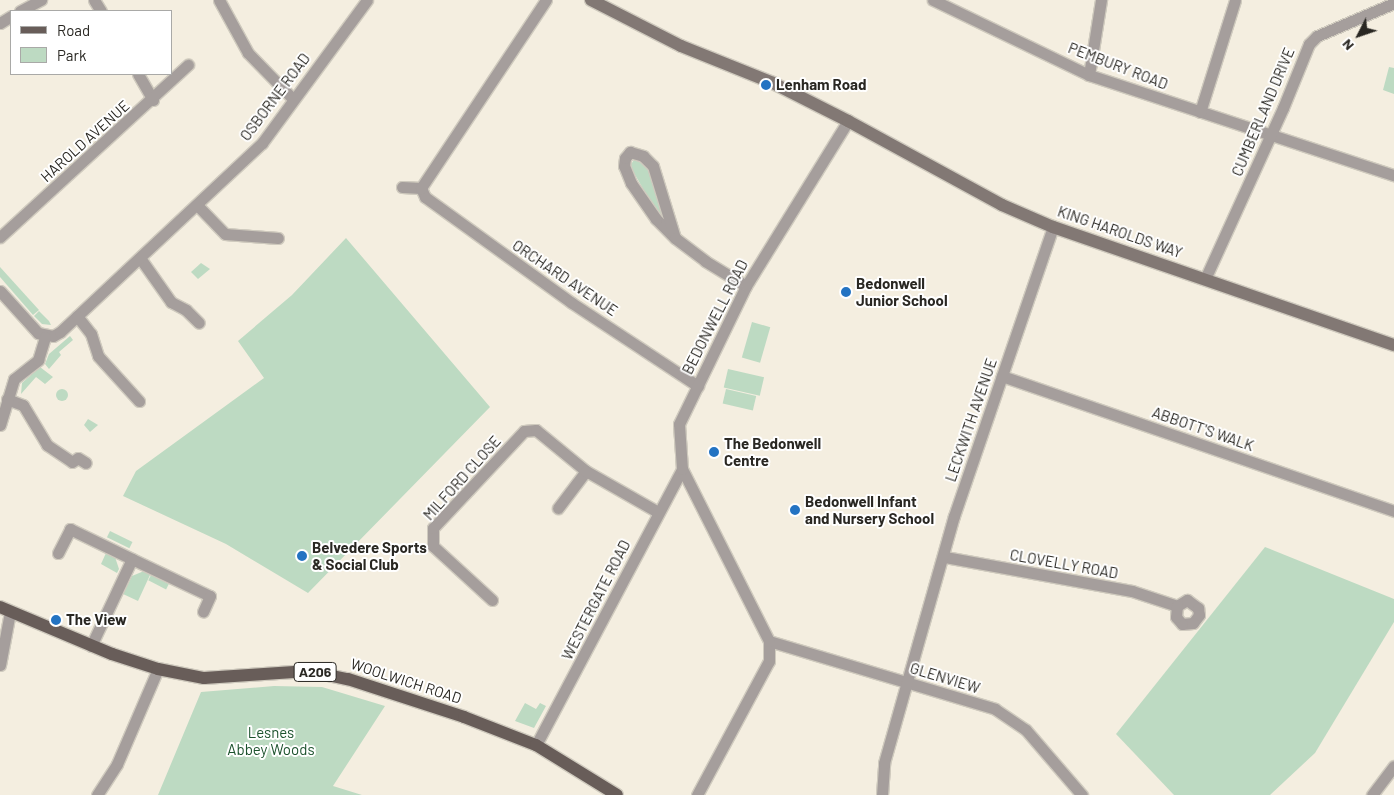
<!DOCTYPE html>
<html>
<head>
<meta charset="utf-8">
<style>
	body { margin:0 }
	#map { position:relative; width:1394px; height:795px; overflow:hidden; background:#f4eee0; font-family:Barlow,sans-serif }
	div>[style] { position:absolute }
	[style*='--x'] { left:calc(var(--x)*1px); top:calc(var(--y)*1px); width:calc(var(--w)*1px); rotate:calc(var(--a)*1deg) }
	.green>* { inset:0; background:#bddac2; transform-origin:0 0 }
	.round { border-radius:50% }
	.roads { filter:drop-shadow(1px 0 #cfcabe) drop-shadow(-1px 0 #cfcabe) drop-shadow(0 1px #cfcabe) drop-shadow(0 -1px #cfcabe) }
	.street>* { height:11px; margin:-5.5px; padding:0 5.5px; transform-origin:5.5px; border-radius:5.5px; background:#a59e9c }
	.secondary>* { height:12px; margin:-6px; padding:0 6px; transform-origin:6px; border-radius:6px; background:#827874 }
	.primary>* { height:12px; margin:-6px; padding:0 6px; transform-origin:6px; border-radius:6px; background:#685d59 }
	.dots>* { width:14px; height:14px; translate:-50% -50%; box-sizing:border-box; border:2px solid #fff; border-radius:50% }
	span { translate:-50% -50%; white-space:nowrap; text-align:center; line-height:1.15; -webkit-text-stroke:4px #fff; paint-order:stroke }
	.shield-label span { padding:1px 4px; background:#fff; border:1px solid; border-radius:4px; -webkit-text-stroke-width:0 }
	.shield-label { font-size:14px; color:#292722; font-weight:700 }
	.street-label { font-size:15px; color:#292722 }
	.poi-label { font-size:15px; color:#292722; font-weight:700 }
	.left { translate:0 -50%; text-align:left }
	.park-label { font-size:15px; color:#1c522d }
	.legend { position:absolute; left:10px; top:10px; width:162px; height:65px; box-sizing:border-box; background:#fff; border:1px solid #a9a9a7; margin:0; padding:6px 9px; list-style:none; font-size:15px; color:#292722 }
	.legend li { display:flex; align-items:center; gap:10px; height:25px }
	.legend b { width:25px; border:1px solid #a9a9a7 }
	.north { position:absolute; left:1334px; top:10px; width:50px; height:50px; -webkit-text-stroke:4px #fff; paint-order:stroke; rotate:229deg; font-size:14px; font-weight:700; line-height:20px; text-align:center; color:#292722 }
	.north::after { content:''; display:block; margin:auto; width:18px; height:22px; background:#292722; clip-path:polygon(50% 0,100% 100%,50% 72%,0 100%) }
</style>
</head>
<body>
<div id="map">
	<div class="green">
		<div style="clip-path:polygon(1389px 67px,1394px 68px,1394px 94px,1383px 90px)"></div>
		<div style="clip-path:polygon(635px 158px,648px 166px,666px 221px,650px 201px,630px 166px)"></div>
		<div style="clip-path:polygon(346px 238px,490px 407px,308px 593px,226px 544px,123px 496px,136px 471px,264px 378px,238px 341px,292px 295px)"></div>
		<div style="clip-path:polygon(201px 263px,210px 269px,198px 279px,191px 272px)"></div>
		<div style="clip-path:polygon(0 267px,39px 310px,33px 315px,0 277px)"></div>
		<div style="clip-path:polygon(39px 311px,49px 321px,51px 325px,42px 324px,34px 316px)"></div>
		<div style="left:752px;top:322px;width:19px;height:37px;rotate:16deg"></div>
		<div style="clip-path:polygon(70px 336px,73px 340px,59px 352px,61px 355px,49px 369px,45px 364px,49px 354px)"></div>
		<div style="clip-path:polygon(40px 367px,53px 377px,45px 384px,36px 377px,21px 394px,22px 383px)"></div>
		<div style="left:728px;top:369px;width:37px;height:19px;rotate:13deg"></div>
		<div class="round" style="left:56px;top:389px;width:12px;height:12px"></div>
		<div style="left:726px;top:389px;width:31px;height:15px;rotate:13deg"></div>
		<div style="clip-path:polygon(88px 419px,98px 425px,90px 432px,84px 425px)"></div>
		<div style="left:110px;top:531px;width:25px;height:7px;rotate:26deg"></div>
		<div style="clip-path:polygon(1265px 547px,1394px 599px,1394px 622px,1315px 753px,1270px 795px,1174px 795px,1116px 734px)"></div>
		<div style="clip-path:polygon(106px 553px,115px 557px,119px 569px,117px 573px,101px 564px)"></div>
		<div style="clip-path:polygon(144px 571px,150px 575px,138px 601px,123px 594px,132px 576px)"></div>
		<div style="left:151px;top:575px;width:20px;height:6px;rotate:27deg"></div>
		<div style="clip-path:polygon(590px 603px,599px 608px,588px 627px,580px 622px,581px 619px)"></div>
		<div style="clip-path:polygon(274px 686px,322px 687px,385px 706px,333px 786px,362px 795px,158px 795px,201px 692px)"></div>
		<div style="clip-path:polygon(525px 703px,536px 709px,540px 703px,546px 706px,534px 728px,515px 721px)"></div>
	</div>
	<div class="roads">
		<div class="street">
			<div style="--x:94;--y:0;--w:13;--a:58"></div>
			<div style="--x:219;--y:0;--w:60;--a:61.3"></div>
			<div style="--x:248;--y:53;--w:64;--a:45.6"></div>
			<div style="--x:933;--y:0;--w:173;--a:25.7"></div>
			<div style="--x:1089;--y:75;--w:321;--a:18.2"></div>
			<div style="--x:20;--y:11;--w:24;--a:-28"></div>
			<div style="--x:0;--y:23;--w:13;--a:-32"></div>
			<div style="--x:138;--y:74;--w:30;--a:60"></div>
			<div style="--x:1089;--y:75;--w:76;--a:-80.9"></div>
			<div style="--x:1200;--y:112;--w:117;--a:-72.6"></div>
			<div style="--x:402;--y:187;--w:19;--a:3"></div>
			<div style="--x:421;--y:188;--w:10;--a:66"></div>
			<div style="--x:425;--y:197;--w:181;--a:35.8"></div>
			<div style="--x:572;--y:303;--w:151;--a:33.4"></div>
			<div style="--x:421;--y:188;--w:226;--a:-56.4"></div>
			<div style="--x:197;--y:205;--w:40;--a:46"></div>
			<div style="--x:225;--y:234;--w:53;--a:4.3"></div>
			<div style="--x:0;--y:237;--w:255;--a:-42.5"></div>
			<div style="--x:675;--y:238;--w:27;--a:-135"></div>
			<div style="--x:656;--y:219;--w:44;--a:-124.8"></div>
			<div style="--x:631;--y:183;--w:18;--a:-112"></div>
			<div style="--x:624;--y:166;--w:8;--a:-83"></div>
			<div style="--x:625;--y:158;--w:8;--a:-50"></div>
			<div style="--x:630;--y:152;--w:14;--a:17"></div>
			<div style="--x:643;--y:156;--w:14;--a:45"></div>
			<div style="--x:653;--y:166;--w:75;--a:73"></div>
			<div style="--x:675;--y:238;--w:38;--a:37"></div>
			<div style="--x:705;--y:261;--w:48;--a:31.4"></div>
			<div style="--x:140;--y:258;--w:54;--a:54.8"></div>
			<div style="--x:171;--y:302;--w:17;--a:28"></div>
			<div style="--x:186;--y:310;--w:18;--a:45"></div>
			<div style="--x:1205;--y:279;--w:188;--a:-65.5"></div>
			<div style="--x:1283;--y:108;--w:69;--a:-67.9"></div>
			<div style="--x:1309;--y:44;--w:11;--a:-45"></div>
			<div style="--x:1317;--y:36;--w:84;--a:-23.2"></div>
			<div style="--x:0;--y:291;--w:57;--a:47.9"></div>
			<div style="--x:38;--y:333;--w:15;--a:11"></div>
			<div style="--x:53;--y:336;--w:8;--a:-30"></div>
			<div style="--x:60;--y:332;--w:277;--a:-43.1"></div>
			<div style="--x:262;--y:143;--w:177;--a:-53.7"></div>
			<div style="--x:77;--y:316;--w:23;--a:52"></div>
			<div style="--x:91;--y:334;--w:23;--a:72"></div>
			<div style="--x:98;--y:356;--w:61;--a:47.7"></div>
			<div style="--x:1002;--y:376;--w:415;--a:19"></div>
			<div style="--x:7;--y:399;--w:17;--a:21"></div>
			<div style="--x:23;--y:405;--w:47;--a:59"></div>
			<div style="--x:47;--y:445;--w:30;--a:34"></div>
			<div style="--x:72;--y:462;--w:7;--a:-34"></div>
			<div style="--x:78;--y:458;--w:9;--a:32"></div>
			<div style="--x:0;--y:425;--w:48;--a:-73.1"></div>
			<div style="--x:14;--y:379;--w:31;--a:-38"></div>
			<div style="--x:38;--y:360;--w:24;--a:-73"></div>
			<div style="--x:558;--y:508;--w:46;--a:-52.9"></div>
			<div style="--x:58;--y:553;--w:27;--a:-63"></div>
			<div style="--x:70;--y:529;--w:69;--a:25.8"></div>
			<div style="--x:945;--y:557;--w:190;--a:10.3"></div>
			<div style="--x:1132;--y:591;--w:47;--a:18.4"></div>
			<div style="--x:1177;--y:606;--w:12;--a:-31"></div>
			<div style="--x:1187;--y:600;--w:14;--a:36"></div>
			<div style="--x:1198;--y:608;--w:7;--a:82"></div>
			<div style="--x:1199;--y:615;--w:10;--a:127"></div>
			<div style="--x:1193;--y:623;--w:11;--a:175"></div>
			<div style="--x:1182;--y:624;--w:9;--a:-131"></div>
			<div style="--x:1176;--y:617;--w:11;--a:-85"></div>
			<div style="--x:492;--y:600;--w:80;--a:-137.5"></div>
			<div style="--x:433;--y:546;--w:18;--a:-90"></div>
			<div style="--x:433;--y:528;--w:133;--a:-46.8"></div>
			<div style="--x:524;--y:431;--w:12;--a:-5"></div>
			<div style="--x:536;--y:430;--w:65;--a:39.4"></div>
			<div style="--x:586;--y:471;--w:83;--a:29.7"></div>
			<div style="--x:769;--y:641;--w:236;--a:16.7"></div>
			<div style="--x:995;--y:709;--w:37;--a:34"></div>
			<div style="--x:1026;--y:730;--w:86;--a:49.3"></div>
			<div style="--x:91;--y:646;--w:96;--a:-64.8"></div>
			<div style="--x:132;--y:559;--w:86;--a:25.4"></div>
			<div style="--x:210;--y:596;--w:17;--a:114"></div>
			<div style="--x:0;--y:665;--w:54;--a:-79.3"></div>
			<div style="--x:536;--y:745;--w:312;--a:-62.1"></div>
			<div style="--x:97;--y:795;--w:37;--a:-57"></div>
			<div style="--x:117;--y:764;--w:103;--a:-66.7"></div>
			<div style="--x:697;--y:795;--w:152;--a:-61.8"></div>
			<div style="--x:769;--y:661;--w:20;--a:-90"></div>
			<div style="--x:769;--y:641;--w:193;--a:-116.8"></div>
			<div style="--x:682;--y:469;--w:45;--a:-93.8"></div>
			<div style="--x:679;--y:424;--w:153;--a:-64.1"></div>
			<div style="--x:746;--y:286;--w:194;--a:-58.3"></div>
			<div style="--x:882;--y:795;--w:32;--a:-86"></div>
			<div style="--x:884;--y:763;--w:257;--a:-74.2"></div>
			<div style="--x:954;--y:516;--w:305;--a:-71.1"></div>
			<div style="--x:1372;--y:795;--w:36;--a:-53"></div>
		</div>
		<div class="secondary">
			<div style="--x:591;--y:0;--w:101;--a:27.1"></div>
			<div style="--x:681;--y:46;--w:99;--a:21.9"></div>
			<div style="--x:773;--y:83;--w:84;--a:26.9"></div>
			<div style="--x:848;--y:121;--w:175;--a:28.6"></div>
			<div style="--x:1002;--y:205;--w:56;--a:23.3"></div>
			<div style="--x:1053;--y:227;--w:361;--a:19.1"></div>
		</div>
		<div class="primary">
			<div style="--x:0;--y:607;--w:121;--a:22.8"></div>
			<div style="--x:112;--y:654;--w:48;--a:18.1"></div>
			<div style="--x:158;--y:669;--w:47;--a:11.1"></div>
			<div style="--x:204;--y:678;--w:105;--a:-3.8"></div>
			<div style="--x:309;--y:671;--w:40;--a:12"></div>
			<div style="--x:348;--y:679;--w:122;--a:18.1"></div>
			<div style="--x:464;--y:717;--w:77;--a:21.3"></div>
			<div style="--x:536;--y:745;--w:95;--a:31.7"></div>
		</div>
	</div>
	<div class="dots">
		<div style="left:766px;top:85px;background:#2373c2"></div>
		<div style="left:846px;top:292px;background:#2373c2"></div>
		<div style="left:714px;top:452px;background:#2373c2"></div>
		<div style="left:795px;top:510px;background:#2373c2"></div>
		<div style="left:302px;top:556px;background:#2373c2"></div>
		<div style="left:56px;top:620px;background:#2373c2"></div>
	</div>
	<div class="shield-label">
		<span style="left:315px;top:672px">A206</span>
	</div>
	<div class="street-label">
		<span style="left:1118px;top:66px;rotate:21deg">PEMBURY ROAD</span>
		<span style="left:275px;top:97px;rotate:-53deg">OSBORNE ROAD</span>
		<span style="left:1263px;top:112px;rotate:-67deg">CUMBERLAND DRIVE</span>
		<span style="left:85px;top:141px;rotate:-42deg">HAROLD AVENUE</span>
		<span style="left:1120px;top:232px;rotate:19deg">KING HAROLDS WAY</span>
		<span style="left:565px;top:278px;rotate:34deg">ORCHARD AVENUE</span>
		<span style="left:715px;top:317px;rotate:-63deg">BEDONWELL ROAD</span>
		<span style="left:971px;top:420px;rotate:-71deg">LECKWITH AVENUE</span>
		<span style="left:1203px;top:429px;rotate:19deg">ABBOTT'S WALK</span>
		<span style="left:462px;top:478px;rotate:-48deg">MILFORD CLOSE</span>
		<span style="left:1064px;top:564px;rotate:10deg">CLOVELLY ROAD</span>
		<span style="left:596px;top:600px;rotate:-63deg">WESTERGATE ROAD</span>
		<span style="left:945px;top:678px;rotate:17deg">GLENVIEW</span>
		<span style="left:406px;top:681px;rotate:18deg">WOOLWICH ROAD</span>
	</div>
	<div class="poi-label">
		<span class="left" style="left:776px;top:85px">Lenham Road</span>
		<span class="left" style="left:856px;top:292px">Bedonwell<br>Junior School</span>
		<span class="left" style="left:724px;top:452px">The Bedonwell<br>Centre</span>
		<span class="left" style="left:805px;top:510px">Bedonwell Infant<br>and Nursery School</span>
		<span class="left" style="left:312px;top:556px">Belvedere Sports<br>&amp; Social Club</span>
		<span class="left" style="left:66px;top:620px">The View</span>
	</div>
	<div class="park-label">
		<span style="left:271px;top:741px">Lesnes<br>Abbey Woods</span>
	</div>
	<ul class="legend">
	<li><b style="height:6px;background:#685d59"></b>Road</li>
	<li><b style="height:14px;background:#bddac2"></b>Park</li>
	</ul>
	<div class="north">N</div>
</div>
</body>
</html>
